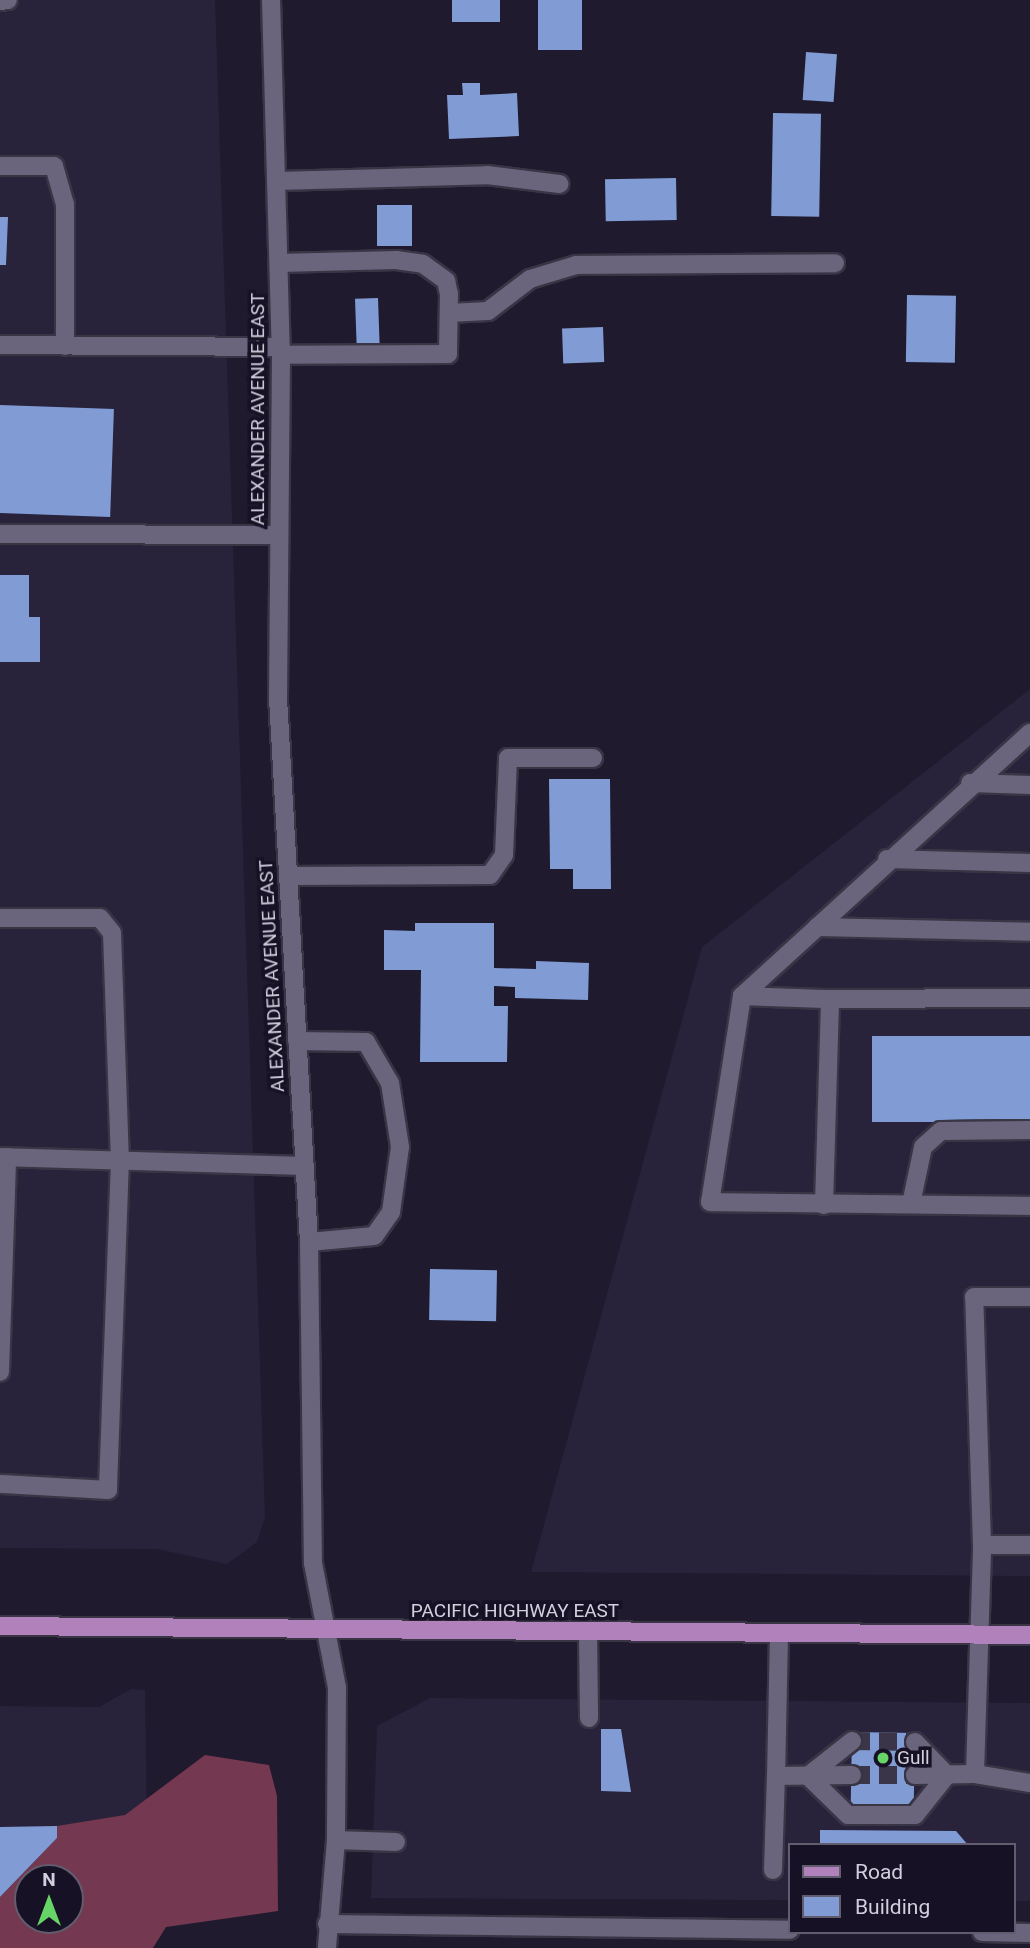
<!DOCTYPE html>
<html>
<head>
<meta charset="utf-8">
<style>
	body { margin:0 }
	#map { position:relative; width:1030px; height:1948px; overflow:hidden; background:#1f1a2e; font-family:Roboto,sans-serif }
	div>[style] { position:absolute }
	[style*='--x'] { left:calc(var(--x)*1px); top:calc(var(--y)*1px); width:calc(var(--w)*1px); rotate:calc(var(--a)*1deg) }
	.built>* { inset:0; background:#28223b }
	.forest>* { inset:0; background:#743851 }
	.building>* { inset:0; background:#819cd5; transform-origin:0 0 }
	.minor-tunnel>* { height:18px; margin-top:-9px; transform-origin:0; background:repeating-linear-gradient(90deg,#3a3548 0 18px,transparent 0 27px) }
	.roads { filter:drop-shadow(2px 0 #393545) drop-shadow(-2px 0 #393545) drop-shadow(0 2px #393545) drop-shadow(0 -2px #393545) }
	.minor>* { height:18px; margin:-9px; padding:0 9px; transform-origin:9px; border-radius:9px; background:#6a657d }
	.major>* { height:18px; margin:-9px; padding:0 9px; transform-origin:9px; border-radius:9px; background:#b181bb }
	.dots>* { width:19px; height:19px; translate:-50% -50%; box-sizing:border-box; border:4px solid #161124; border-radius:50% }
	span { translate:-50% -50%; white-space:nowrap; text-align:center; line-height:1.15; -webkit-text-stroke:7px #161124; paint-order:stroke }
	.street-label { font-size:19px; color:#d2cfdd }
	.poi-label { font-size:19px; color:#d2cfdd }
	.left { translate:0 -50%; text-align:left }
	.legend { position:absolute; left:788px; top:1843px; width:228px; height:91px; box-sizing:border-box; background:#161124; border:2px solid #615d6e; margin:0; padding:9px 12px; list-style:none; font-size:21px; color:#d2cfdd }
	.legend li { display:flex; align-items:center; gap:14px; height:35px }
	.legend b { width:35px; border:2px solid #615d6e }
	.north { position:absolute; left:14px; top:1864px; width:70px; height:70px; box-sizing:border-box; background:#161124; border:2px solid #615d6e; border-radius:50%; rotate:0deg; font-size:19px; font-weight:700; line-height:28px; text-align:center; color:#d2cfdd }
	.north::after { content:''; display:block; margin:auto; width:24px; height:32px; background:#66d466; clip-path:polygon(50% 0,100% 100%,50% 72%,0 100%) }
</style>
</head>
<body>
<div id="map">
	<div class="built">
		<div style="clip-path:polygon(0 0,215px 0,265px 1517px,257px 1542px,227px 1564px,157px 1549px,0 1548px)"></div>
		<div style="clip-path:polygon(1030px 689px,1030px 1576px,531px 1572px,702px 947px)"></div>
		<div style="clip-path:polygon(131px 1689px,145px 1690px,147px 1825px,57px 1838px,0 1897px,0 1706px,99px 1707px)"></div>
		<div style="clip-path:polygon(430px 1698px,1030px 1703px,1030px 1901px,1014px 1901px,1014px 1845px,790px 1845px,790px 1900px,371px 1898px,377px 1726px)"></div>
	</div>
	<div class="forest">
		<div style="clip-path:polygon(evenodd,205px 1755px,269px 1765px,277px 1796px,278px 1911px,166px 1927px,153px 1948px,0 1948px,0 1897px,57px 1838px,57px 1826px,125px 1815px,205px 1755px,28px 1878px,70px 1878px,70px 1920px,28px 1920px,28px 1878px)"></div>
	</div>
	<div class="building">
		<div style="left:452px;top:0;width:48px;height:22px"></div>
		<div style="left:538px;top:0;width:44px;height:50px"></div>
		<div style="left:806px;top:52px;width:31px;height:48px;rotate:4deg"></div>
		<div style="clip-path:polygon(462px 83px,480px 83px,480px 95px,517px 93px,519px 136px,449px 139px,447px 95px,463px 95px)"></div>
		<div style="left:773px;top:113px;width:48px;height:103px;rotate:1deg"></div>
		<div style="left:676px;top:178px;width:42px;height:71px;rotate:89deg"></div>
		<div style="left:377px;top:205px;width:35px;height:41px"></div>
		<div style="clip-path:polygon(0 217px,8px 217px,6px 265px,0 265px)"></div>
		<div style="left:907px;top:295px;width:49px;height:67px;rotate:1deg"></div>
		<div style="left:378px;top:298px;width:51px;height:23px;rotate:88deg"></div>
		<div style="left:603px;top:327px;width:35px;height:41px;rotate:88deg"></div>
		<div style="left:0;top:405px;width:114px;height:108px;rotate:2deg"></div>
		<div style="clip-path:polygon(0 575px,29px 575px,29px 617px,40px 617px,40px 662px,0 662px)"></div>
		<div style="clip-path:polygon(549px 779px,610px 779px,611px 889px,573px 889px,573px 869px,550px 869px)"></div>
		<div style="clip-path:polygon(415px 923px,494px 923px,494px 968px,536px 969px,536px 961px,589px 963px,588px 1000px,515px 998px,515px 987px,494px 986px,494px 1006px,508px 1006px,507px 1062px,420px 1062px,421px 970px,384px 970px,384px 930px,415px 931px)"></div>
		<div style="left:872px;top:1036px;width:158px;height:86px"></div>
		<div style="left:430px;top:1269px;width:67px;height:51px;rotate:1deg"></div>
		<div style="clip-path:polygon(601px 1729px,621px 1729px,631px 1792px,601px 1791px)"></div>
		<div style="left:852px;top:1732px;width:63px;height:77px;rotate:1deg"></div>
		<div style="clip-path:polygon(57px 1826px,57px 1838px,0 1897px,0 1827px)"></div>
		<div style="clip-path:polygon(820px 1830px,956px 1831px,968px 1845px,820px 1845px)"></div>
	</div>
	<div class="minor-tunnel">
		<div style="--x:852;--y:1741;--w:63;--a:0.9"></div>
		<div style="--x:852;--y:1775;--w:63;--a:0"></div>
	</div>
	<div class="roads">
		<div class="minor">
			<div style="--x:271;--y:0;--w:355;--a:88.4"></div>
			<div style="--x:281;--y:355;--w:343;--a:90.5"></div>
			<div style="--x:278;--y:698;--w:545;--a:86.74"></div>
			<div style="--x:309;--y:1242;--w:321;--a:89.3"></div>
			<div style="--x:313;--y:1563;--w:127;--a:79.1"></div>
			<div style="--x:337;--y:1688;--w:152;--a:90.4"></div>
			<div style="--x:336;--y:1840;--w:108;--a:94.8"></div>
			<div style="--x:0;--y:1;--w:8;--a:-7"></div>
			<div style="--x:0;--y:166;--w:54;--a:0"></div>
			<div style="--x:54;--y:166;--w:40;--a:74"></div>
			<div style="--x:65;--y:204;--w:142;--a:90"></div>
			<div style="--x:277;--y:181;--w:210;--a:-1.6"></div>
			<div style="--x:487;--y:175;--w:73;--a:7.1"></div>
			<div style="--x:279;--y:263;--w:117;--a:-1.5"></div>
			<div style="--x:396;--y:260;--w:27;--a:8"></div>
			<div style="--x:423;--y:264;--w:29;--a:36"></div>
			<div style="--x:446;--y:281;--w:13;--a:77"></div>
			<div style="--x:449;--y:294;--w:60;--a:91"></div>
			<div style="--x:448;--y:354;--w:167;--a:179.7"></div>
			<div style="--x:449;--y:313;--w:39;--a:-3"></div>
			<div style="--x:488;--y:311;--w:53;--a:-37.3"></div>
			<div style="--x:530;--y:279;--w:48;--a:-16.9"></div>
			<div style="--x:576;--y:265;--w:259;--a:-0.4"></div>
			<div style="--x:0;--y:345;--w:280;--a:0.4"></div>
			<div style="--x:0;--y:534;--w:279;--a:0.2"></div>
			<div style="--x:1030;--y:733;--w:390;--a:137.6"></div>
			<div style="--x:742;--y:996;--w:208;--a:98.8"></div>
			<div style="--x:710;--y:1202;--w:320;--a:0.7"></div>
			<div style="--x:970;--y:783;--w:60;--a:1.9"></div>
			<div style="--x:887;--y:859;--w:143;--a:1.6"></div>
			<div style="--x:288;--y:876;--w:202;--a:-0.3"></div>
			<div style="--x:490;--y:875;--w:24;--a:-55"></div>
			<div style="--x:504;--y:855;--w:97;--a:-87.6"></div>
			<div style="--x:508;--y:758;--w:85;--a:0"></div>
			<div style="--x:0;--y:918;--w:100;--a:0"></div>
			<div style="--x:100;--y:918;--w:19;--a:51"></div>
			<div style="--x:112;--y:933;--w:227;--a:88"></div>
			<div style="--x:120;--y:1160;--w:330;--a:92.1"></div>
			<div style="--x:108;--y:1490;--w:108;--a:-176.8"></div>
			<div style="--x:817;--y:927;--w:213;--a:1.3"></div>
			<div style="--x:742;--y:996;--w:88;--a:2"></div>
			<div style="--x:297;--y:1041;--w:69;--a:0.8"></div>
			<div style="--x:366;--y:1042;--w:48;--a:59.7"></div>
			<div style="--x:390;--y:1083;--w:65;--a:81.1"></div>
			<div style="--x:400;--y:1147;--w:66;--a:97.9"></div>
			<div style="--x:391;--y:1212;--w:29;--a:125"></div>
			<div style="--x:374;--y:1236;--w:65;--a:174.7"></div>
			<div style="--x:0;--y:1157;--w:304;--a:1.7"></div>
			<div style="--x:911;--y:1204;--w:58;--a:-78.1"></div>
			<div style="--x:923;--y:1147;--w:24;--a:-42"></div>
			<div style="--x:941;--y:1131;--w:89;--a:-0.6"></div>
			<div style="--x:824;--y:1205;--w:206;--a:-88.3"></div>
			<div style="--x:830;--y:999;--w:200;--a:-0.3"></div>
			<div style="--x:0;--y:1372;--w:215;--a:-88.1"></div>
			<div style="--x:982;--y:1545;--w:48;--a:0"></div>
			<div style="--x:588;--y:1632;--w:86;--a:89.3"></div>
			<div style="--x:779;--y:1635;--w:141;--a:91.2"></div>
			<div style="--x:776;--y:1776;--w:76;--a:-0.8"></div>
			<div style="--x:852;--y:1741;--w:56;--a:141.5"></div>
			<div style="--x:808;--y:1776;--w:56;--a:44.3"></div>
			<div style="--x:848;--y:1815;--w:67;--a:0"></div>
			<div style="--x:915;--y:1815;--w:51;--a:-51.3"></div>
			<div style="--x:947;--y:1775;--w:46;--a:-134.1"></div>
			<div style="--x:975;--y:1774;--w:229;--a:-88.2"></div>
			<div style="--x:982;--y:1545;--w:248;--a:-91.8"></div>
			<div style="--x:974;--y:1297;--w:56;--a:0"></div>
			<div style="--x:915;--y:1775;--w:60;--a:-1"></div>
			<div style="--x:975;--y:1774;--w:56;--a:9.3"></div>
			<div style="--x:336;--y:1840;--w:60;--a:1.9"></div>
			<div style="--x:773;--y:1870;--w:94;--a:-88.2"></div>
			<div style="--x:327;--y:1924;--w:463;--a:0.7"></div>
			<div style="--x:982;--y:1932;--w:48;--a:1.2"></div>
		</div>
		<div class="major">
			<div style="--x:0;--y:1626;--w:1030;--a:0.5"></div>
		</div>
	</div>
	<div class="dots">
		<div style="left:883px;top:1758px;background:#66d466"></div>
	</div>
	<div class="street-label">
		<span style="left:258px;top:409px;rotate:-90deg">ALEXANDER AVENUE EAST</span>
		<span style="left:272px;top:976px;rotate:-93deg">ALEXANDER AVENUE EAST</span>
		<span style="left:515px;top:1611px">PACIFIC HIGHWAY EAST</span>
	</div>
	<div class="poi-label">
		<span class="left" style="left:897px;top:1758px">Gull</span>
	</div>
	<ul class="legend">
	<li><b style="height:9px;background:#b181bb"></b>Road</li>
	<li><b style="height:19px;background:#819cd5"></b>Building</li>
	</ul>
	<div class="north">N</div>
</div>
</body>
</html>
